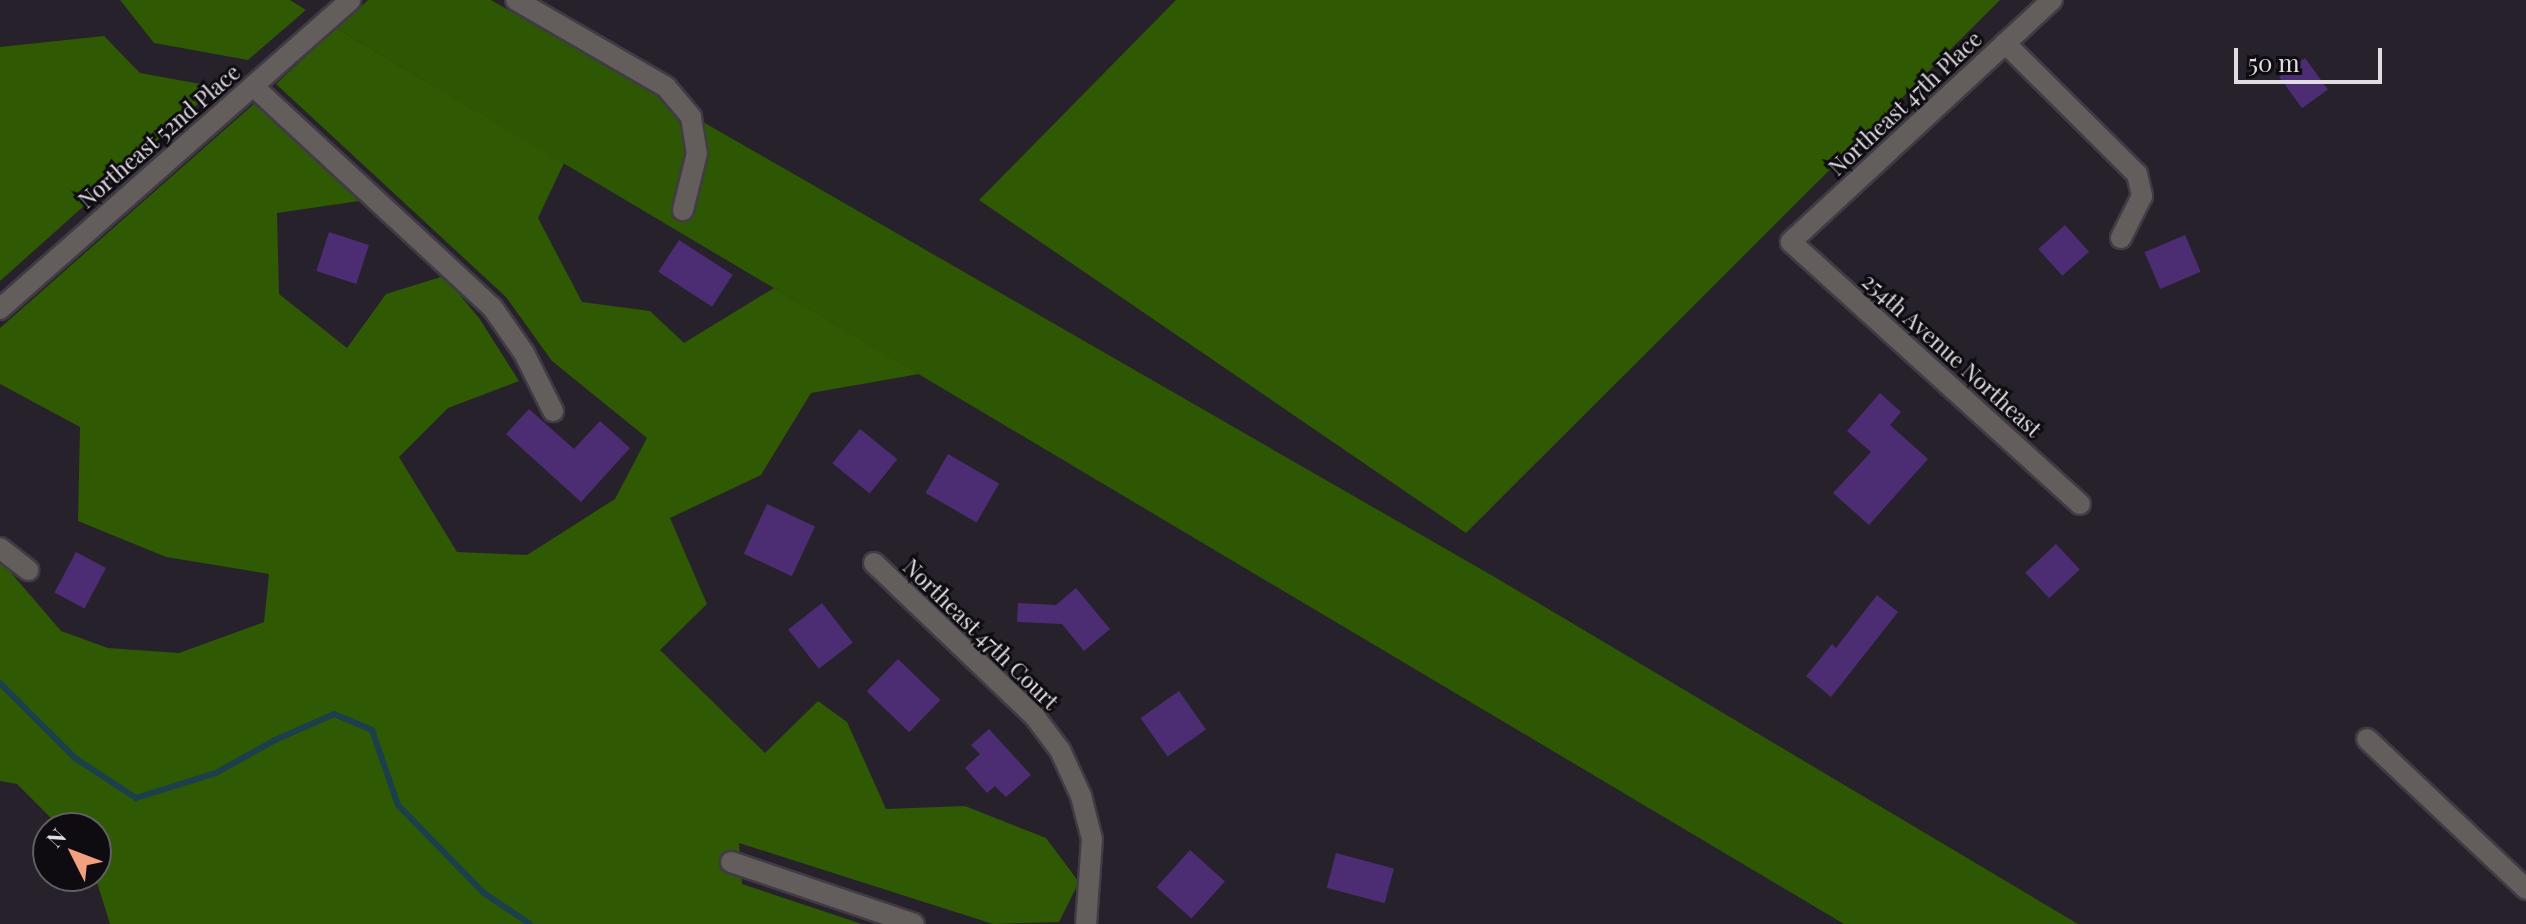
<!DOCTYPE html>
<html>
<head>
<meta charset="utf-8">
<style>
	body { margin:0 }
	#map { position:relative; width:2526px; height:924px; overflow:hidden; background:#26212a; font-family:"Playfair Display",serif }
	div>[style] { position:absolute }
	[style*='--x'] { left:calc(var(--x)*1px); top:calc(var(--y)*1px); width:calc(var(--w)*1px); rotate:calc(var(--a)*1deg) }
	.green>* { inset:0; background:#2d5702 }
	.forest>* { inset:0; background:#2f5902 }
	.stream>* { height:6px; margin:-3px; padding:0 3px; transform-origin:3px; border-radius:3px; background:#1b3f4d }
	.building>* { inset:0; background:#4c2d74; transform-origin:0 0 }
	.roads { filter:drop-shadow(2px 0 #403b44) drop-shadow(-2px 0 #403b44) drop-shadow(0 2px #403b44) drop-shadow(0 -2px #403b44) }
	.minor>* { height:20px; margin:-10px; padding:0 10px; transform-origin:10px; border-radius:10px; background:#635d5c }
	span { translate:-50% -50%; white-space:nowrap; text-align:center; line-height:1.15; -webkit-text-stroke:6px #0e0c10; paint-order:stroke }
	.street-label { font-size:22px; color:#e0dce2 }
	.north { position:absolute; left:32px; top:812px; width:80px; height:80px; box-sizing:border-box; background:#0e0c10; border:2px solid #625f64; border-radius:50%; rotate:312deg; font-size:22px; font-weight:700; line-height:32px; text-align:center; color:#e0dce2 }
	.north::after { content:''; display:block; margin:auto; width:28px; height:36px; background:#f2a07f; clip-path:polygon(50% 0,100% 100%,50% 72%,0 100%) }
	.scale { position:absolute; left:2234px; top:48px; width:148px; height:36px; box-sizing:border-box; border:4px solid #e0dce2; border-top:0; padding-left:10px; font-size:24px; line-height:28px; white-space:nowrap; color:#e0dce2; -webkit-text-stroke:6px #0e0c10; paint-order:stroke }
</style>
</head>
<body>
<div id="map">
	<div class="green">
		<div style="clip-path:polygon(368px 0,491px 0,1498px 579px,2078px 924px,1844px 924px,336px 28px)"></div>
	</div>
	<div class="forest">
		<div style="clip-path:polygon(120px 0,290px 0,306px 10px,248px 60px,154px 43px)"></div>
		<div style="clip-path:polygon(1176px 0,2000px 0,1466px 533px,979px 200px)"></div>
		<div style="clip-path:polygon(336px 28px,564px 163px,538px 218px,582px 302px,650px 311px,684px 343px,774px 288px,919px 374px,811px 393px,761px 475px,670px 518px,707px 604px,660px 650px,765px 753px,818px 701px,847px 722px,886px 809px,965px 806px,1046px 838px,1079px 882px,1059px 922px,993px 924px,739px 843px,742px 884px,862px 924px,110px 924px,95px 876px,96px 828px,61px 828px,17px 784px,0 781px,0 560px,61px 631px,108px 648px,179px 653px,264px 622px,269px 574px,166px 557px,78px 521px,80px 427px,0 384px,0 328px,256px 102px,359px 201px,277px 213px,279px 294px,347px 348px,386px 294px,444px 276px,479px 318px,519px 381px,448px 408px,399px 457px,457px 552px,527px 555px,615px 499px,647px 438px,552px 361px,506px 297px,276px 84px)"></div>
		<div style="clip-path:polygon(104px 36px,140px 73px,217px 87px,0 281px,0 47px)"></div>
	</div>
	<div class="stream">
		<div style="--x:0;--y:683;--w:106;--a:45"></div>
		<div style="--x:75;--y:758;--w:73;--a:33.3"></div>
		<div style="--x:136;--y:798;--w:84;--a:-17.4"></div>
		<div style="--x:216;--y:773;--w:68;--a:-29.2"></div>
		<div style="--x:275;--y:740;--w:64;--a:-23.8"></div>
		<div style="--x:334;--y:714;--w:41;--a:22.8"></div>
		<div style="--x:372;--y:730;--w:79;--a:70.9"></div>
		<div style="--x:398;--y:805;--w:123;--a:45.7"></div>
		<div style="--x:484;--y:893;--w:55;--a:34"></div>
	</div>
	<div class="building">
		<div style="left:2305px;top:58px;width:39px;height:32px;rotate:54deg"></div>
		<div style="left:2065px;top:225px;width:36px;height:36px;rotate:48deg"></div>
		<div style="left:329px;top:232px;width:42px;height:41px;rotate:18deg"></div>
		<div style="left:2185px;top:235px;width:40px;height:44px;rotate:67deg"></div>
		<div style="left:679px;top:240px;width:64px;height:38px;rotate:33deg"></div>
		<div style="clip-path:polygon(1880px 393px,1901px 412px,1890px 425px,1928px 459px,1869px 525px,1833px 493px,1871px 452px,1847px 431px)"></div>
		<div style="clip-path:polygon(529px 409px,574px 449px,600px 421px,630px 448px,581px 502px,506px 434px)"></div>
		<div style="left:860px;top:429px;width:48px;height:44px;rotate:39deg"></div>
		<div style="left:948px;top:454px;width:59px;height:45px;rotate:30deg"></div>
		<div style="left:767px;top:504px;width:53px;height:55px;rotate:25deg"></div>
		<div style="left:2056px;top:544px;width:35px;height:42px;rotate:47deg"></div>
		<div style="left:76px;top:552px;width:34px;height:46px;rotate:28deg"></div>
		<div style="clip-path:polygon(1076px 588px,1110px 629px,1084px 651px,1062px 624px,1017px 622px,1018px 603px,1056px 605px)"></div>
		<div style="clip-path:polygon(1877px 595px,1898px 612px,1831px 697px,1806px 676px,1832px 644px,1836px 648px)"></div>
		<div style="left:822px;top:603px;width:50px;height:43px;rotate:52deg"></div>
		<div style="left:898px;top:659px;width:59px;height:45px;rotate:44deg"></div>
		<div style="left:1179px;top:691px;width:47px;height:47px;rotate:55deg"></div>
		<div style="clip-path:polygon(989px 729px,1031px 775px,1006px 797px,995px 786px,987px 793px,965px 768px,980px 754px,971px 745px)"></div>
		<div style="left:1190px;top:850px;width:47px;height:50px;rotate:42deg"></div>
		<div style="left:1336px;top:853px;width:60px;height:36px;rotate:15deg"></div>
	</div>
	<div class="roads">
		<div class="minor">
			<div style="--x:516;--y:0;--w:173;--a:30.1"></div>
			<div style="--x:666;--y:87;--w:39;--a:50"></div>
			<div style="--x:691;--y:117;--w:36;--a:81"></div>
			<div style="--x:697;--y:153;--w:59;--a:103.8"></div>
			<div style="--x:2052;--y:0;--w:356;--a:137.2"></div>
			<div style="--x:1791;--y:242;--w:390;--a:42.2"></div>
			<div style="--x:2005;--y:43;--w:186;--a:44.8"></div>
			<div style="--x:2137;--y:174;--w:23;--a:77"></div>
			<div style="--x:2142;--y:196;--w:47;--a:116.6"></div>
			<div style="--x:253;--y:86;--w:326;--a:42.8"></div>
			<div style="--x:492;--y:307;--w:56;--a:55.2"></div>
			<div style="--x:524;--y:353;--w:65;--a:63.4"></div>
			<div style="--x:0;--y:309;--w:467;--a:-41.4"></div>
			<div style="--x:0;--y:548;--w:36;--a:38"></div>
			<div style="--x:874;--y:563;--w:223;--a:43.7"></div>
			<div style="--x:1035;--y:717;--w:41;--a:52.9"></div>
			<div style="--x:1060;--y:750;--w:51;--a:65.5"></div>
			<div style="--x:1081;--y:796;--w:44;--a:75.7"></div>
			<div style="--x:1092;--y:839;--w:85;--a:94"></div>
			<div style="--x:2367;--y:739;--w:219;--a:43.3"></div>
			<div style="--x:731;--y:862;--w:193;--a:18.7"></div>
		</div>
	</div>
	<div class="street-label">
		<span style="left:1905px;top:103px;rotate:-43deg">Northeast 47th Place</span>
		<span style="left:159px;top:136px;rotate:-41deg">Northeast 52nd Place</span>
		<span style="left:1952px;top:355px;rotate:42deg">254th Avenue Northeast</span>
		<span style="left:981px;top:634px;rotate:44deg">Northeast 47th Court</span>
	</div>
	<div class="north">N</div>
	<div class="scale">50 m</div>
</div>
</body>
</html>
